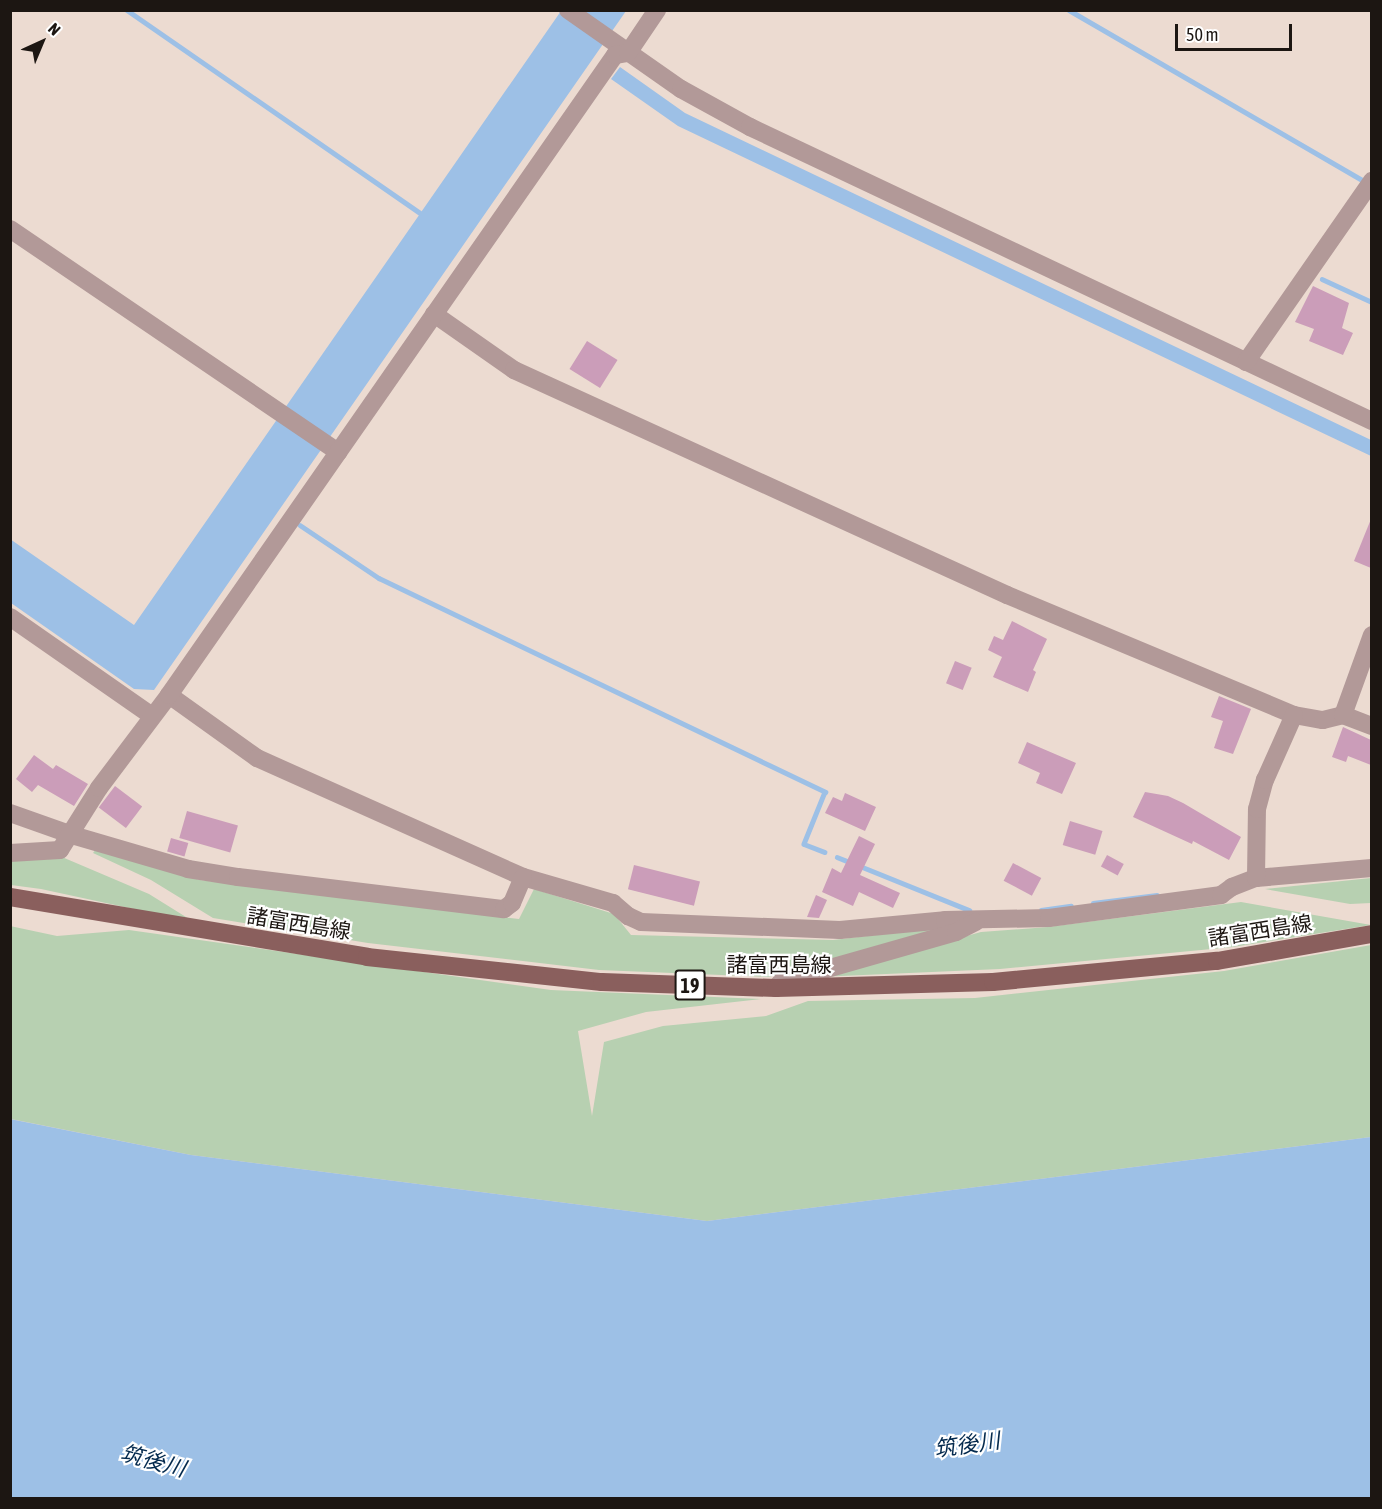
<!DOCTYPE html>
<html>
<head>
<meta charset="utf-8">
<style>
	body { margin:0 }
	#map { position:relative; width:1382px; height:1509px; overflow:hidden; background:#ecdbd1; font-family:"Asap Condensed","Noto Sans JP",sans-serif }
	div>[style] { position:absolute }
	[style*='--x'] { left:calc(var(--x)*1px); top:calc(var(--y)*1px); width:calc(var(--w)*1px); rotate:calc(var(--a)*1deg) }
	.green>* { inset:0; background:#b7d0b1 }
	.water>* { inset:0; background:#9dc0e6 }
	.stream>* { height:4.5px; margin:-2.25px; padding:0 2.25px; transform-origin:2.25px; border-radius:2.25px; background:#9dc0e6 }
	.building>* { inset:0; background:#cb9db9; transform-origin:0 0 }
	.minor>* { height:18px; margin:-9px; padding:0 9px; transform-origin:9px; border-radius:9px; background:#b29998 }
	.major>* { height:18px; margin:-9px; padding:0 9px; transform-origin:9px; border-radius:9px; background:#8a5f5d }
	span { translate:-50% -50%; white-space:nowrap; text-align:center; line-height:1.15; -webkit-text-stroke:4.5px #fff; paint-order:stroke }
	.shield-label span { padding:2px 4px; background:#fff; border:2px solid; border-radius:4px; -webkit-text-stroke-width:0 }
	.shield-label { font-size:20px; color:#1c1612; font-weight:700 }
	.street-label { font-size:21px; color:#1c1612 }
	.water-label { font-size:22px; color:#042a4e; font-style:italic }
	.frame { position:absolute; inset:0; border:12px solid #1c1612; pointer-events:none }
	.north { position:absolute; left:12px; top:12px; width:60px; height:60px; -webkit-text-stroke:4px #fff; paint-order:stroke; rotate:44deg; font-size:16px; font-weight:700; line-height:24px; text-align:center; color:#1c1612 }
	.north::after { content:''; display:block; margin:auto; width:21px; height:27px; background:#1c1612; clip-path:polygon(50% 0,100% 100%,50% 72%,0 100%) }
	.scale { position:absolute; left:1175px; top:24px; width:117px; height:27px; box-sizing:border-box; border:3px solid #1c1612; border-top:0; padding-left:8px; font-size:18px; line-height:21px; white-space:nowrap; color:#1c1612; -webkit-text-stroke:4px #fff; paint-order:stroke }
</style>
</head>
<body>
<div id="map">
	<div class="green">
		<div style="clip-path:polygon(96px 849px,200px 880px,519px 919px,534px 889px,614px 914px,631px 935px,833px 940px,952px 926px,769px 977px,599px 970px,368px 943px,213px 918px,151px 880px,93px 853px)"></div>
		<div style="clip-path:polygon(62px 857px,149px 894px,194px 922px,41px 889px,11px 885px,10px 859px)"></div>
		<div style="clip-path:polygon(1371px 878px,1371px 903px,1350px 904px,1265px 889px)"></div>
		<div style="clip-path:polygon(1241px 902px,1371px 925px,1233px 947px,1000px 969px,818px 977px,981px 932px,1048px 927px)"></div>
		<div style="clip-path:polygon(10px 926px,57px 936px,129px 930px,551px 990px,761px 999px,646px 1012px,578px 1031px,592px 1116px,604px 1042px,663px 1026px,766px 1016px,808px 1001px,975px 998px,1224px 971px,1371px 945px,1371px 1137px,707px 1221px,191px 1155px,11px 1119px)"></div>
	</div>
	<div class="water">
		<div style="clip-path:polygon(561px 11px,626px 11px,154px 690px,134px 689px,11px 603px,10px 539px,134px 625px)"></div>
		<div style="clip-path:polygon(620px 67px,685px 113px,1371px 440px,1371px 456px,678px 126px,611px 79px)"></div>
		<div style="clip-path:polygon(10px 1119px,191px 1155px,707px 1221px,1371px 1137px,1371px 1498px,11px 1498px)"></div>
	</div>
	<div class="stream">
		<div style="--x:127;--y:10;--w:356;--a:34.7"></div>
		<div style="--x:1069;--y:10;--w:339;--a:30.1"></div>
		<div style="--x:1322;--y:279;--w:55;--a:24.7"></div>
		<div style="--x:300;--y:525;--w:95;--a:33.9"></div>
		<div style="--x:379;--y:578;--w:495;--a:25.6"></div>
		<div style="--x:825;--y:792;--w:56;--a:112"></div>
		<div style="--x:804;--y:844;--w:22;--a:21"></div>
		<div style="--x:837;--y:857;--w:16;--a:22"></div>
		<div style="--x:860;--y:866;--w:118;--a:22"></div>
		<div style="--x:1093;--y:903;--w:64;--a:-7.2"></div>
		<div style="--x:1041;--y:910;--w:30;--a:-8"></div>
	</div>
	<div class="building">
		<div style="clip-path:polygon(1313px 286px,1349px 303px,1342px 328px,1353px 333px,1343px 355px,1309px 341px,1314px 329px,1295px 322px)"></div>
		<div style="left:587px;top:341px;width:36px;height:33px;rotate:32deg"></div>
		<div style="clip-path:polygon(1371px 519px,1371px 568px,1354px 561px)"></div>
		<div style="clip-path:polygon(1012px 621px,1047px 639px,1033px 670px,1036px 672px,1028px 692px,993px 677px,1002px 657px,988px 650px,994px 636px,1003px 640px)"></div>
		<div style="left:955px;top:661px;width:18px;height:24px;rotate:22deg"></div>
		<div style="clip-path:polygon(1219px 696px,1251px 709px,1233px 754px,1214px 748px,1223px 721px,1211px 717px)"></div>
		<div style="clip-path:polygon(1343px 727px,1371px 740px,1371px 765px,1348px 756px,1346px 762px,1332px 757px)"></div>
		<div style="clip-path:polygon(1027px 742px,1076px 763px,1062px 794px,1036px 783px,1040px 773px,1018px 763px)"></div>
		<div style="clip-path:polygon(34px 755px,53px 769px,56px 765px,88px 784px,74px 806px,38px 785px,32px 792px,16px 779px)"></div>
		<div style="left:115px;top:786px;width:34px;height:27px;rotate:37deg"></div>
		<div style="clip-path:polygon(1145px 792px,1168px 796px,1183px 803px,1241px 837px,1229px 860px,1193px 841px,1192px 844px,1133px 817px)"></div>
		<div style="clip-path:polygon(845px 793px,876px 807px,865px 831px,825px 813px,833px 797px,842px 801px)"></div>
		<div style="left:187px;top:811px;width:53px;height:28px;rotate:16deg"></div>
		<div style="left:1070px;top:821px;width:34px;height:25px;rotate:17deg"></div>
		<div style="clip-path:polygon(859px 836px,875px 844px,860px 875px,900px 893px,893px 908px,859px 892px,853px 906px,822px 892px,832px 868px,841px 873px)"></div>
		<div style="left:171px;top:838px;width:18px;height:14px;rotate:16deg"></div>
		<div style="left:1107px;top:855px;width:19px;height:13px;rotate:28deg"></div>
		<div style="left:1013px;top:863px;width:32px;height:20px;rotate:28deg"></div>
		<div style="left:634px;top:865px;width:68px;height:25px;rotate:14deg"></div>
		<div style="clip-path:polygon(816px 895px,827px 900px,819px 918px,807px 917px)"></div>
	</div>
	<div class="minor">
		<div style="--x:568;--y:10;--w:138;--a:35"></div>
		<div style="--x:681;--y:89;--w:79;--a:28.8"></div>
		<div style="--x:750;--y:127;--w:688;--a:25.3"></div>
		<div style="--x:10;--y:229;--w:397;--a:34.2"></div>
		<div style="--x:434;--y:314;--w:98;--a:35"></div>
		<div style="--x:514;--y:370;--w:542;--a:24.53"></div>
		<div style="--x:1007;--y:595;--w:311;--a:22.7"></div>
		<div style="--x:1294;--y:715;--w:29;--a:10"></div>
		<div style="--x:1323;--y:720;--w:21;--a:-14"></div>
		<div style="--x:1343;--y:715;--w:31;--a:21"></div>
		<div style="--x:1246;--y:362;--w:221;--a:-55.2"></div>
		<div style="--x:10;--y:617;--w:173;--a:34.9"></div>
		<div style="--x:169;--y:695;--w:108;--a:35.6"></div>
		<div style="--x:257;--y:758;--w:291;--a:24.1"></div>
		<div style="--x:523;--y:877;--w:94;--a:16.1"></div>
		<div style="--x:613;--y:903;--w:20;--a:41"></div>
		<div style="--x:628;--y:916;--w:14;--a:25"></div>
		<div style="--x:641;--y:922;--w:199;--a:2.3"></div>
		<div style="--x:840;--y:930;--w:105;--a:-5.4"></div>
		<div style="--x:945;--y:920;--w:104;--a:-1.1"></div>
		<div style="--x:1049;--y:918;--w:174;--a:-7.6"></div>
		<div style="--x:1221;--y:895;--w:14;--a:-36"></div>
		<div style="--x:1232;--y:887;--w:26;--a:-21"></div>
		<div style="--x:1256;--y:878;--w:116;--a:-4.9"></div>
		<div style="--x:1343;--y:715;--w:85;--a:-70.1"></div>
		<div style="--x:10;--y:813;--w:66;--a:19.5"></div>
		<div style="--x:72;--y:835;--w:121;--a:16.3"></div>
		<div style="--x:188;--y:869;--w:51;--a:9.1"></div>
		<div style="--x:238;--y:877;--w:268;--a:6.9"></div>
		<div style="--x:504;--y:909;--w:10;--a:-37"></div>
		<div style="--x:512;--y:903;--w:28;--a:-67"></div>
		<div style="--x:10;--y:853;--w:50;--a:-3.4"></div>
		<div style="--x:60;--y:850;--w:73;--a:-57.8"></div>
		<div style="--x:99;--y:788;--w:116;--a:-53"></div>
		<div style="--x:169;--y:695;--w:780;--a:-55.13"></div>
		<div style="--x:615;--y:55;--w:13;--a:-9"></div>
		<div style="--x:628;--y:53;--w:52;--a:-56"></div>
		<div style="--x:1256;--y:878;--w:69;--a:-89.2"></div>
		<div style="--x:1257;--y:809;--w:30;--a:-75"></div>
		<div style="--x:1265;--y:780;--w:71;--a:-66"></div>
		<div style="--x:776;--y:988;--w:8;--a:-50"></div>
		<div style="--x:781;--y:982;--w:182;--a:-15.9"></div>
		<div style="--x:956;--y:932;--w:22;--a:-27"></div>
	</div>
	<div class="major">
		<div style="--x:10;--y:897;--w:362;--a:9.5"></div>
		<div style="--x:367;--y:957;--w:236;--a:6.1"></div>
		<div style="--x:602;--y:982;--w:174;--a:2"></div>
		<div style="--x:776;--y:988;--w:217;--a:-1.6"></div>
		<div style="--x:993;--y:982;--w:225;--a:-5.4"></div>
		<div style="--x:1217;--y:961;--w:157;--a:-9.9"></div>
	</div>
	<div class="shield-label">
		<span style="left:690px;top:985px">19</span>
	</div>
	<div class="street-label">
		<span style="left:299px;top:923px;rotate:9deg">諸富西島線</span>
		<span style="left:1260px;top:930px;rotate:-9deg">諸富西島線</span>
		<span style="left:779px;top:964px">諸富西島線</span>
	</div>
	<div class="water-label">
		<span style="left:967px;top:1445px;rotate:-8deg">筑後川</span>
		<span style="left:153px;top:1461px;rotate:15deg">筑後川</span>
	</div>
	<div class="frame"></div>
	<div class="north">N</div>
	<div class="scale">50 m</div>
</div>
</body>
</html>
